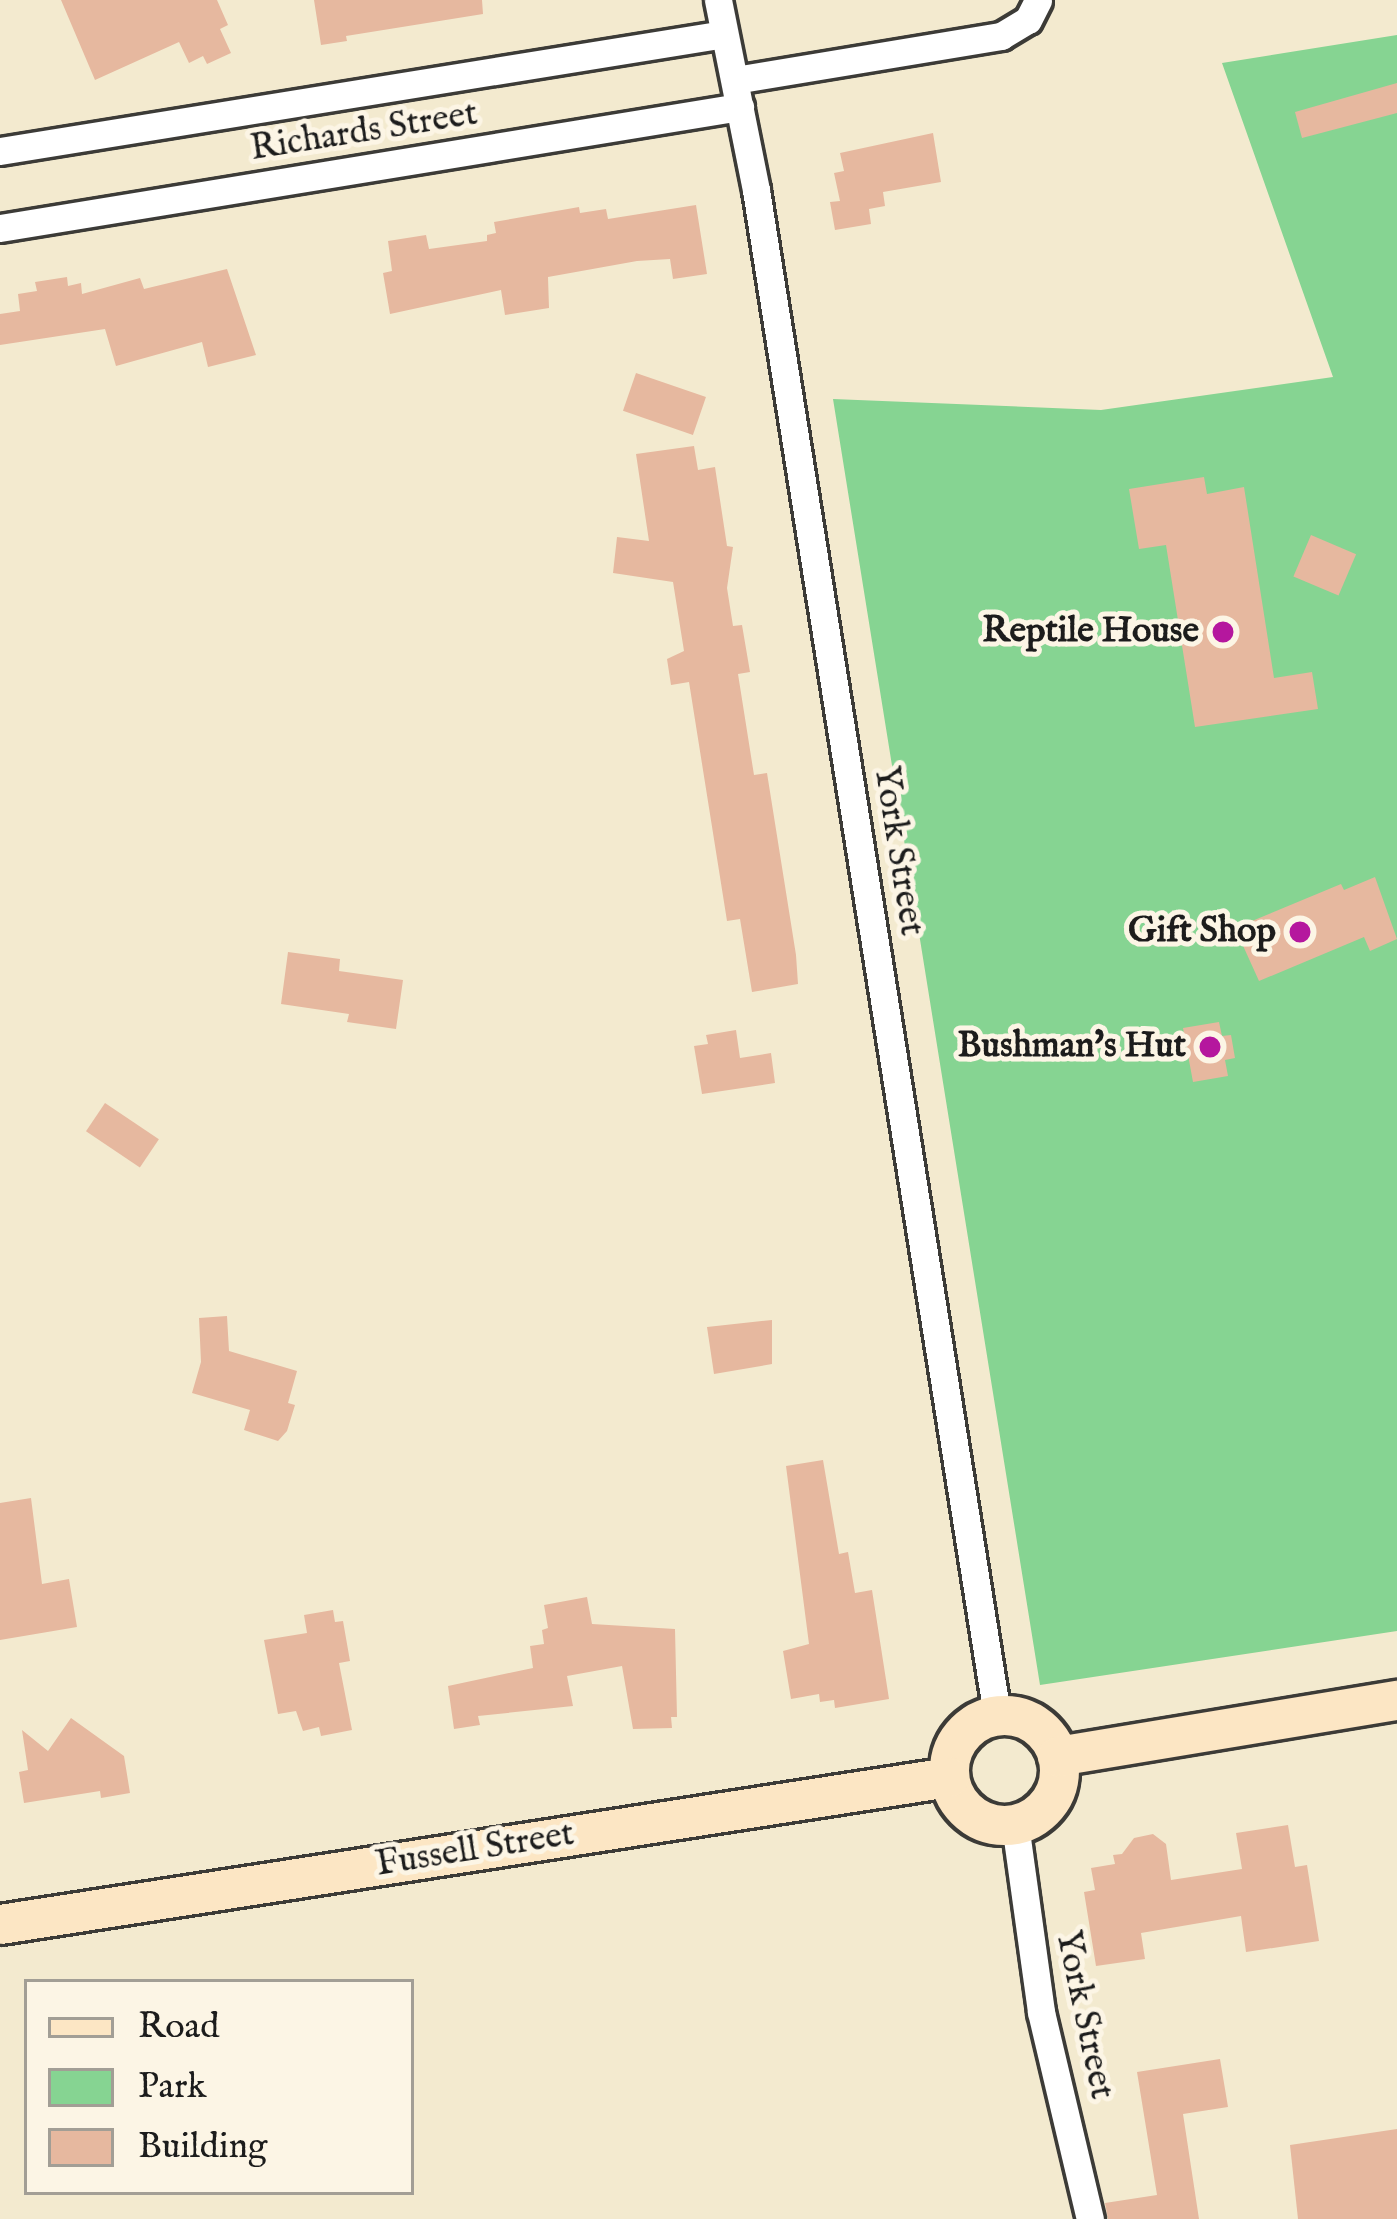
<!DOCTYPE html>
<html>
<head>
<meta charset="utf-8">
<style>
	body { margin:0 }
	#map { position:relative; width:1397px; height:2219px; overflow:hidden; background:#f3eacf; font-family:"IM FELL English",serif }
	div>[style] { position:absolute }
	[style*='--x'] { left:calc(var(--x)*1px); top:calc(var(--y)*1px); width:calc(var(--w)*1px); rotate:calc(var(--a)*1deg) }
	.green>* { inset:0; background:#86d492 }
	.building>* { inset:0; background:#e6b89f; transform-origin:0 0 }
	.roads { filter:drop-shadow(3px 0 #3c3b37) drop-shadow(-3px 0 #3c3b37) drop-shadow(0 3px #3c3b37) drop-shadow(0 -3px #3c3b37) }
	.street>* { height:27px; margin:-13.5px; padding:0 13.5px; transform-origin:13.5px; border-radius:13.5px; background:#fff }
	.secondary>* { height:39px; margin:-19.5px; padding:0 19.5px; transform-origin:19.5px; border-radius:19.5px; background:#fce6c4 }
	.secondary>.ring { margin:-19.5px; padding:0; box-sizing:content-box; background:none; border:39px solid #fce6c4; border-radius:50% }
	.dots>* { width:33px; height:33px; translate:-50% -50%; box-sizing:border-box; border:6px solid #fcf5e5; border-radius:50% }
	span { translate:-50% -50%; white-space:nowrap; text-align:center; line-height:1.15; -webkit-text-stroke:10px #fcf5e5; paint-order:stroke }
	.street-label { font-size:36px; color:#1c1c1c }
	.poi-label { font-size:36px; color:#1c1c1c; font-weight:700 }
	.right { translate:-100% -50%; text-align:right }
	.legend { position:absolute; left:24px; top:1979px; width:390px; height:216px; box-sizing:border-box; background:#fcf5e5; border:3px solid #a29e95; margin:0; padding:15px 21px; list-style:none; font-size:36px; color:#1c1c1c }
	.legend li { display:flex; align-items:center; gap:24px; height:60px }
	.legend b { width:60px; border:3px solid #a29e95 }
</style>
</head>
<body>
<div id="map">
	<div class="green">
		<div style="clip-path:polygon(1397px 35px,1397px 1631px,1040px 1685px,833px 399px,1101px 410px,1333px 377px,1222px 63px)"></div>
	</div>
	<div class="building">
		<div style="clip-path:polygon(61px 0,217px 0,228px 25px,220px 29px,231px 53px,207px 64px,203px 56px,189px 63px,179px 42px,95px 80px)"></div>
		<div style="clip-path:polygon(314px 0,482px 0,483px 14px,346px 36px,347px 41px,321px 45px)"></div>
		<div style="clip-path:polygon(1397px 83px,1397px 113px,1302px 138px,1295px 112px)"></div>
		<div style="clip-path:polygon(933px 133px,941px 182px,883px 192px,885px 206px,869px 209px,871px 224px,835px 230px,830px 202px,840px 201px,834px 173px,844px 171px,840px 153px)"></div>
		<div style="clip-path:polygon(696px 205px,707px 274px,673px 279px,670px 259px,637px 261px,548px 277px,549px 308px,505px 315px,501px 290px,390px 314px,383px 273px,392px 271px,388px 241px,426px 235px,429px 249px,487px 241px,487px 235px,496px 233px,494px 222px,579px 207px,580px 213px,606px 209px,608px 219px)"></div>
		<div style="clip-path:polygon(227px 269px,256px 355px,208px 367px,202px 342px,116px 366px,105px 329px,0 345px,0 314px,20px 311px,18px 294px,37px 291px,35px 282px,67px 277px,68px 286px,81px 283px,82px 294px,140px 278px,144px 289px)"></div>
		<div style="left:636px;top:373px;width:74px;height:40px;rotate:19deg"></div>
		<div style="clip-path:polygon(694px 446px,698px 470px,715px 467px,727px 546px,733px 547px,727px 588px,733px 626px,742px 625px,750px 672px,738px 674px,754px 775px,767px 773px,796px 955px,798px 984px,752px 992px,740px 919px,727px 921px,689px 682px,671px 685px,667px 659px,684px 651px,673px 582px,613px 573px,617px 537px,649px 541px,636px 454px)"></div>
		<div style="clip-path:polygon(1204px 477px,1207px 494px,1244px 487px,1274px 678px,1312px 672px,1318px 709px,1195px 727px,1166px 545px,1139px 549px,1129px 489px)"></div>
		<div style="left:1311px;top:535px;width:49px;height:45px;rotate:23deg"></div>
		<div style="clip-path:polygon(1375px 877px,1397px 939px,1370px 951px,1364px 937px,1259px 981px,1235px 928px,1341px 884px,1344px 890px)"></div>
		<div style="clip-path:polygon(288px 952px,340px 959px,339px 971px,403px 980px,396px 1029px,347px 1022px,349px 1014px,281px 1004px)"></div>
		<div style="clip-path:polygon(1219px 1022px,1222px 1036px,1231px 1035px,1235px 1058px,1225px 1060px,1228px 1076px,1193px 1082px,1183px 1028px)"></div>
		<div style="clip-path:polygon(736px 1030px,740px 1058px,771px 1053px,775px 1083px,702px 1094px,694px 1046px,708px 1044px,706px 1035px)"></div>
		<div style="left:105px;top:1103px;width:65px;height:34px;rotate:34deg"></div>
		<div style="clip-path:polygon(227px 1316px,229px 1351px,297px 1371px,288px 1403px,295px 1405px,287px 1431px,278px 1441px,244px 1430px,250px 1410px,192px 1393px,201px 1362px,199px 1318px)"></div>
		<div style="clip-path:polygon(772px 1320px,772px 1364px,714px 1374px,707px 1327px)"></div>
		<div style="clip-path:polygon(823px 1460px,839px 1554px,848px 1552px,855px 1593px,872px 1590px,889px 1699px,835px 1708px,834px 1700px,820px 1702px,819px 1694px,791px 1699px,783px 1651px,809px 1644px,786px 1466px)"></div>
		<div style="clip-path:polygon(31px 1498px,42px 1584px,69px 1579px,77px 1627px,0 1640px,0 1503px)"></div>
		<div style="clip-path:polygon(587px 1597px,592px 1624px,675px 1629px,677px 1717px,671px 1717px,672px 1728px,633px 1729px,622px 1666px,567px 1676px,573px 1706px,478px 1716px,480px 1725px,454px 1729px,448px 1686px,533px 1668px,530px 1646px,544px 1644px,542px 1630px,548px 1628px,544px 1605px)"></div>
		<div style="clip-path:polygon(333px 1610px,335px 1622px,343px 1621px,350px 1661px,339px 1663px,352px 1730px,321px 1736px,319px 1727px,303px 1731px,296px 1711px,278px 1714px,264px 1640px,307px 1633px,304px 1615px)"></div>
		<div style="clip-path:polygon(71px 1718px,124px 1756px,130px 1793px,101px 1798px,100px 1791px,24px 1803px,19px 1772px,28px 1770px,22px 1730px,48px 1751px)"></div>
		<div style="clip-path:polygon(1288px 1825px,1295px 1867px,1307px 1865px,1319px 1941px,1246px 1952px,1241px 1916px,1141px 1933px,1145px 1959px,1096px 1966px,1084px 1892px,1095px 1890px,1091px 1868px,1115px 1864px,1113px 1855px,1122px 1854px,1134px 1838px,1153px 1834px,1166px 1844px,1171px 1880px,1242px 1869px,1236px 1833px)"></div>
		<div style="clip-path:polygon(1220px 2059px,1228px 2107px,1183px 2114px,1199px 2219px,1108px 2219px,1105px 2203px,1157px 2195px,1137px 2072px)"></div>
		<div style="clip-path:polygon(1397px 2129px,1397px 2219px,1298px 2219px,1290px 2145px)"></div>
	</div>
	<div class="roads">
		<div class="street">
			<div style="--x:718;--y:0;--w:194;--a:78.7"></div>
			<div style="--x:756;--y:190;--w:1544;--a:81.02"></div>
			<div style="--x:735;--y:80;--w:270;--a:-9.4"></div>
			<div style="--x:1001;--y:36;--w:31;--a:-31"></div>
			<div style="--x:1028;--y:20;--w:22;--a:-63"></div>
			<div style="--x:0;--y:151;--w:733;--a:-9.18"></div>
			<div style="--x:0;--y:228;--w:750;--a:-9.29"></div>
			<div style="--x:1015;--y:1824;--w:190;--a:82.1"></div>
			<div style="--x:1041;--y:2012;--w:213;--a:76.7"></div>
		</div>
		<div class="secondary">
			<div class="ring" style="left:949px;top:1715px;width:71px;height:71px"></div>
			<div style="--x:1057;--y:1756;--w:345;--a:-9.4"></div>
			<div style="--x:0;--y:1924;--w:960;--a:-8.81"></div>
		</div>
	</div>
	<div class="dots">
		<div style="left:1223px;top:632px;background:#b5179e"></div>
		<div style="left:1300px;top:932px;background:#b5179e"></div>
		<div style="left:1210px;top:1047px;background:#b5179e"></div>
	</div>
	<div class="street-label">
		<span style="left:364px;top:132px;rotate:-9deg">Richards Street</span>
		<span style="left:898px;top:851px;rotate:81deg">York Street</span>
		<span style="left:475px;top:1850px;rotate:-9deg">Fussell Street</span>
		<span style="left:1084px;top:2015px;rotate:78deg">York Street</span>
	</div>
	<div class="poi-label">
		<span class="right" style="left:1199px;top:632px">Reptile House</span>
		<span class="right" style="left:1276px;top:932px">Gift Shop</span>
		<span class="right" style="left:1186px;top:1047px">Bushman's Hut</span>
	</div>
	<ul class="legend">
	<li><b style="height:15px;background:#fce6c4"></b>Road</li>
	<li><b style="height:33px;background:#86d492"></b>Park</li>
	<li><b style="height:33px;background:#e6b89f"></b>Building</li>
	</ul>
</div>
</body>
</html>
